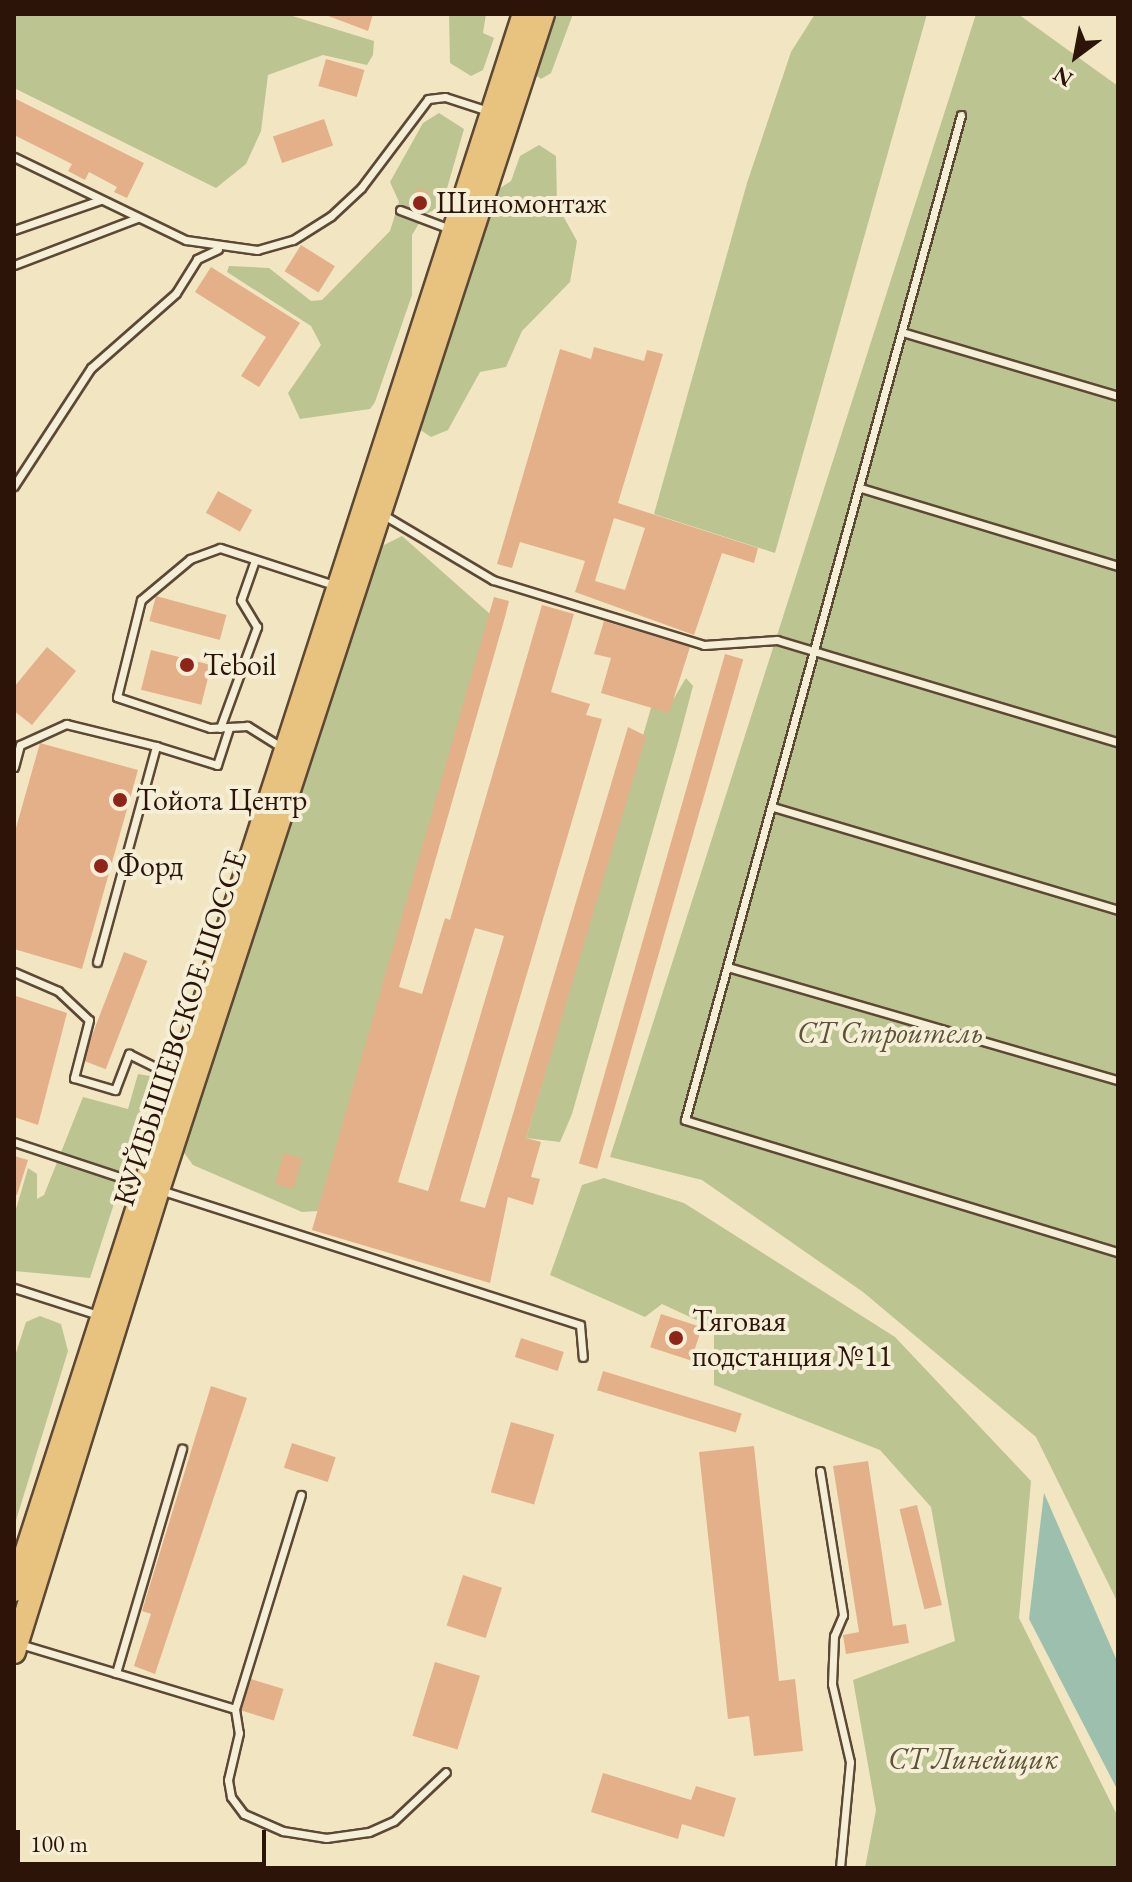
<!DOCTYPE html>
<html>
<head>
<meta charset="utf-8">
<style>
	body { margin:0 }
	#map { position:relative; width:1132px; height:1882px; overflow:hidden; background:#f1e6c1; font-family:"EB Garamond",serif }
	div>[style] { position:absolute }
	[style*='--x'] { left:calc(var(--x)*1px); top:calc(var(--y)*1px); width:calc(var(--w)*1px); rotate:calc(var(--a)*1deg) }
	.green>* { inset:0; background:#bcc492 }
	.water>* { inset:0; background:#9cc0ad }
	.building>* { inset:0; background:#e4b089; transform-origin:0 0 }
	.roads { filter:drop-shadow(2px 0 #5d4836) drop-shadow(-2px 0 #5d4836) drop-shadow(0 2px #5d4836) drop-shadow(0 -2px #5d4836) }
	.service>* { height:7px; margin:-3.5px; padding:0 3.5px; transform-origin:3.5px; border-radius:3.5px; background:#f6efd7 }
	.primary>* { height:22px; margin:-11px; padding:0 11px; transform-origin:11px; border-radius:11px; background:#e8c380 }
	.dots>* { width:22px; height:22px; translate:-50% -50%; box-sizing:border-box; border:4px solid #f6efd7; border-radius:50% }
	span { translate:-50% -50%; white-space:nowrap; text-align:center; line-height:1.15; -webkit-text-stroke:8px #f6efd7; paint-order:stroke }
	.poi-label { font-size:30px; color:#2c1408 }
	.left { translate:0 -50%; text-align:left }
	.street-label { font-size:30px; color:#2c1408 }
	.park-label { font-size:30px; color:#5e5238; font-style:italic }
	.frame { position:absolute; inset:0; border:16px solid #2c1408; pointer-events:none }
	.north { position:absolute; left:1036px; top:16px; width:80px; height:80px; -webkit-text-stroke:6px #f6efd7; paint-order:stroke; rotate:212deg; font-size:22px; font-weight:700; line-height:32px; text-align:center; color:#2c1408 }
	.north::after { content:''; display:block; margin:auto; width:28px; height:36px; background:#2c1408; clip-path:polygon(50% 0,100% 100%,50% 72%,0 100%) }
	.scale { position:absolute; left:16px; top:1830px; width:250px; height:36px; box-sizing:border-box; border:4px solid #2c1408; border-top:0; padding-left:10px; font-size:24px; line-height:28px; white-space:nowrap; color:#2c1408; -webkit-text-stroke:6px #f6efd7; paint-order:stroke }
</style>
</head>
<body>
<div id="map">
	<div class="green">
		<div style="clip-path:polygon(14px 14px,286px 14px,374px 41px,373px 55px,367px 65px,323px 55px,268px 75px,261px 131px,246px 164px,216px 188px,14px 88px)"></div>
		<div style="clip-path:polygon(449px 14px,486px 14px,483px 33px,494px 38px,483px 70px,471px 76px,450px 63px)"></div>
		<div style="clip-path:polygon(552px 14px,573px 14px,551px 73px,541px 79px,533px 73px)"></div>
		<div style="clip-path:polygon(815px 14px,927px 14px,775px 553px,654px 514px,747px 183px,791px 52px)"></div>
		<div style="clip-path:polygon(976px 14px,1018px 14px,1118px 86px,1118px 1603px,1036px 1437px,863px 1292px,702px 1180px,610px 1157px)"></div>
		<div style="clip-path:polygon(439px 113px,464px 129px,442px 206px,424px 215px,412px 235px,412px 295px,375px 402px,370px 409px,300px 419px,288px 393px,321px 345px,311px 326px,227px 272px,229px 266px,269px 268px,311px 301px,322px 300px,390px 231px,399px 202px,390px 182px,423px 123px)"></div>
		<div style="clip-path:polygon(539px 145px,556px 156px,557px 205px,577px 241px,570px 282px,522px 331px,506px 367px,480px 372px,448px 430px,431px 437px,419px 429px,494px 192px,511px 181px,520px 156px)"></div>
		<div style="clip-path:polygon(402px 536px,490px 614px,318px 1211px,302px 1212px,193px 1165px,182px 1150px,380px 547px)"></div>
		<div style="clip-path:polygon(686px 678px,693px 686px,679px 739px,572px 1114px,560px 1142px,526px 1138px,651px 708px,674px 698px)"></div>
		<div style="clip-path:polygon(138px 1074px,150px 1076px,152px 1086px,90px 1278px,14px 1271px,14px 1216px,28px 1168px,37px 1174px,37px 1199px,44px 1195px,83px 1097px,128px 1109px)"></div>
		<div style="clip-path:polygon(604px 1178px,684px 1203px,895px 1337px,1031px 1481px,1019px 1618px,1118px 1817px,1118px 1868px,865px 1868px,876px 1810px,853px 1680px,955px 1641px,931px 1507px,880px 1450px,714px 1385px,714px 1328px,662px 1304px,645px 1317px,550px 1275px,582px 1185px)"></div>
		<div style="clip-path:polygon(40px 1316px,61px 1324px,68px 1351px,14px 1527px,14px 1359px,26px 1322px)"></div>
	</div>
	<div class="water">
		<div style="clip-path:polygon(1044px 1493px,1118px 1663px,1118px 1791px,1029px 1619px)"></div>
	</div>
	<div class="building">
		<div style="clip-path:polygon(323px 14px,373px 14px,368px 31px)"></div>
		<div style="left:326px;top:59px;width:40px;height:28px;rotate:16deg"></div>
		<div style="clip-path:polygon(14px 98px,144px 163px,127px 198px,114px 192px,117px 187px,89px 172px,85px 180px,68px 171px,72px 164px,14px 135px)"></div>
		<div style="left:324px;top:119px;width:28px;height:54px;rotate:71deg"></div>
		<div style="left:416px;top:188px;width:14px;height:20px;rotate:17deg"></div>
		<div style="left:301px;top:245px;width:40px;height:31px;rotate:32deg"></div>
		<div style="clip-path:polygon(211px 267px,300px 323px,259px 387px,241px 376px,266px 337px,195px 292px)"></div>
		<div style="clip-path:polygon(evenodd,594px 347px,644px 361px,647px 350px,663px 354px,618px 503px,758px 548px,754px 563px,722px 553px,694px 635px,575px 592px,585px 561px,520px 542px,512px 568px,497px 564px,560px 349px,591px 359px,594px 347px,614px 518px,645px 528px,625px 590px,595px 581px,614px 518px)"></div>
		<div style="left:218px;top:491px;width:39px;height:25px;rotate:29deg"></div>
		<div style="left:156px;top:596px;width:73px;height:26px;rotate:15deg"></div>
		<div style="clip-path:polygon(evenodd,494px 597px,509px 601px,505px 617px,399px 987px,422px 994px,445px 918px,450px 920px,542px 605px,574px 614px,551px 692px,590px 704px,586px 715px,602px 719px,460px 1201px,485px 1208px,628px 727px,646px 736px,526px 1138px,541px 1142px,531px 1177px,540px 1179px,533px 1205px,508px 1197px,490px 1283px,312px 1230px,494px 597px,475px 928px,504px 936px,428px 1191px,398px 1182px,475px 928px)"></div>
		<div style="clip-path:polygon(604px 621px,690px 647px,669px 713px,601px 693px,611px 658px,594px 654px)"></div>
		<div style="clip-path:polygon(47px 647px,76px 671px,32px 725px,14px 711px,14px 687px)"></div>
		<div style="left:151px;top:650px;width:62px;height:41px;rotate:14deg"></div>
		<div style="left:725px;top:654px;width:19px;height:530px;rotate:16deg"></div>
		<div style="clip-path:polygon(40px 743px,138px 770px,82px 969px,14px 949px,14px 835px)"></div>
		<div style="left:124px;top:952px;width:25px;height:116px;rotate:21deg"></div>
		<div style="clip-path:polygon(16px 996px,67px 1013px,38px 1125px,14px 1117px)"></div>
		<div style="left:284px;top:1153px;width:19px;height:32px;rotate:16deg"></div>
		<div style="clip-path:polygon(14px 1156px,28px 1160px,17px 1195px,14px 1195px)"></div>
		<div style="left:661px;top:1314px;width:43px;height:35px;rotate:18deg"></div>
		<div style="left:521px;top:1338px;width:45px;height:20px;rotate:18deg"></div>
		<div style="left:603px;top:1371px;width:145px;height:20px;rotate:17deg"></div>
		<div style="clip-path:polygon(211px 1386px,247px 1398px,155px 1674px,134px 1666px,151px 1614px,142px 1611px)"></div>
		<div style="left:511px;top:1422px;width:45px;height:73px;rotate:16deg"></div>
		<div style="left:292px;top:1443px;width:46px;height:26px;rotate:18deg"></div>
		<div style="clip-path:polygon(754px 1446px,779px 1681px,795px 1679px,803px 1751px,754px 1756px,749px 1716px,728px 1719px,699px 1452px)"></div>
		<div style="clip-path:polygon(868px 1461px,893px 1626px,906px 1624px,909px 1643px,846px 1654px,843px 1635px,859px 1632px,833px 1466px)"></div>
		<div style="left:917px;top:1505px;width:103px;height:18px;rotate:76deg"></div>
		<div style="left:463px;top:1575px;width:41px;height:53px;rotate:18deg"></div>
		<div style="left:435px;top:1662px;width:47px;height:77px;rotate:17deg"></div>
		<div style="left:251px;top:1679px;width:34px;height:33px;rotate:17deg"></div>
		<div style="clip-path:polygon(603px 1773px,691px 1800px,696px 1786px,736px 1798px,724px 1837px,682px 1824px,678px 1839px,591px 1812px)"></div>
	</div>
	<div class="roads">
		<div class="service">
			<div style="--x:961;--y:115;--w:1042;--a:105.36"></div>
			<div style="--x:685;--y:1120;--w:453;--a:17"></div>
			<div style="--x:14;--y:157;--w:191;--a:25.8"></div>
			<div style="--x:186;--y:240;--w:72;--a:8"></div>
			<div style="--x:257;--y:250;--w:37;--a:-16"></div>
			<div style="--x:293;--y:240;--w:45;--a:-32.3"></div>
			<div style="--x:331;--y:216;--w:41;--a:-43"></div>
			<div style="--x:361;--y:188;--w:111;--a:-53"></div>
			<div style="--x:428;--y:99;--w:17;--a:-7"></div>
			<div style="--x:445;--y:97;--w:45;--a:18"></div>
			<div style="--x:400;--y:210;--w:53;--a:20.8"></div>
			<div style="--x:14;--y:230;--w:91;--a:-19.2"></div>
			<div style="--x:14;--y:265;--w:132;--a:-20.9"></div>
			<div style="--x:902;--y:332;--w:225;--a:16.5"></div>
			<div style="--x:14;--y:486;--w:141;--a:-56.9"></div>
			<div style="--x:91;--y:368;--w:113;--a:-41.4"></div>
			<div style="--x:176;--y:293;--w:40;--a:-58"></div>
			<div style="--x:197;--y:259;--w:23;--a:-25"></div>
			<div style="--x:861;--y:488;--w:269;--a:16.9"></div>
			<div style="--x:382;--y:514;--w:129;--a:30.7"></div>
			<div style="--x:493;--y:580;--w:221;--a:17.1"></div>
			<div style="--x:704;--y:645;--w:73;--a:-3.9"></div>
			<div style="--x:777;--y:640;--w:356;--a:16.7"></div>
			<div style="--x:220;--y:728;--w:108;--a:-69.9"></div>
			<div style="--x:257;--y:627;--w:31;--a:-121"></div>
			<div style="--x:241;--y:600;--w:42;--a:-70.7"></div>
			<div style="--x:281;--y:747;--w:40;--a:-148"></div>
			<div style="--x:247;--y:726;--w:37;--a:177"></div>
			<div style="--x:210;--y:728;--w:98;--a:-161.6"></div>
			<div style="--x:117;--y:697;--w:100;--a:-76.1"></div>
			<div style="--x:141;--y:600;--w:64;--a:-39.9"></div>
			<div style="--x:190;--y:559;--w:32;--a:-20"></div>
			<div style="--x:220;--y:548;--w:120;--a:18"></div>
			<div style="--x:14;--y:767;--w:23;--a:-75"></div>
			<div style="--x:20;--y:745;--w:51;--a:-24.5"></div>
			<div style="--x:66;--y:724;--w:93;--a:13.7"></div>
			<div style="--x:773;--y:807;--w:360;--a:16.6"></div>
			<div style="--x:97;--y:962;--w:224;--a:-74.7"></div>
			<div style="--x:156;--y:746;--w:64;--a:17.3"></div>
			<div style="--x:217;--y:765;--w:40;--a:-72"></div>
			<div style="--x:728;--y:967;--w:406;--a:16.2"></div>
			<div style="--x:14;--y:972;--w:48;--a:23.4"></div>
			<div style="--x:58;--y:991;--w:42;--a:43.1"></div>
			<div style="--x:89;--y:1020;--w:60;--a:104.5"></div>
			<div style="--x:74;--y:1078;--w:43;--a:16.3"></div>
			<div style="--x:115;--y:1090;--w:39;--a:-69"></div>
			<div style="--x:129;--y:1054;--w:54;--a:26.6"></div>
			<div style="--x:14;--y:1142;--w:134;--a:18.3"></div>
			<div style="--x:160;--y:1190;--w:441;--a:17.8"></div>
			<div style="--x:580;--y:1325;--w:32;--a:85"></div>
			<div style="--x:14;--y:1288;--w:88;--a:17.8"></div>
			<div style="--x:820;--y:1471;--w:146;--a:80.9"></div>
			<div style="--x:843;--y:1615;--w:23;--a:113"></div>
			<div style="--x:834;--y:1636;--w:48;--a:92.4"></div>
			<div style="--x:832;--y:1684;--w:80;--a:77"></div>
			<div style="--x:850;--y:1762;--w:106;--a:95.4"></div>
			<div style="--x:20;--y:1644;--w:100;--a:16.8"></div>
			<div style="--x:116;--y:1673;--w:234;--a:-73.6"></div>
			<div style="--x:116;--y:1673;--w:124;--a:16.8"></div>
			<div style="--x:235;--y:1709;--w:224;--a:-72.9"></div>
			<div style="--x:235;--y:1709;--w:24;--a:81"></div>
			<div style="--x:239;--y:1733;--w:48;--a:103.2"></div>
			<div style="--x:228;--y:1780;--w:17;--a:80"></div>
			<div style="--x:231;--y:1797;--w:21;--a:53"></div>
			<div style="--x:244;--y:1814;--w:43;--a:23.6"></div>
			<div style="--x:283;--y:1831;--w:44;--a:9.2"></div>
			<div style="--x:326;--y:1838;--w:43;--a:-7.9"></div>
			<div style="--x:369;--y:1832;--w:27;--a:-24"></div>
			<div style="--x:394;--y:1821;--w:71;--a:-43.3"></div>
		</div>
		<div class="primary">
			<div style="--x:14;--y:1590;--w:1656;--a:-72.07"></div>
			<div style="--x:14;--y:1652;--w:484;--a:-72.7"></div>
			<div style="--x:158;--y:1190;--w:1237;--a:-71.87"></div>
		</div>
	</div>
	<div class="dots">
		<div style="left:420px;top:203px;background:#8f2418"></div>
		<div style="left:187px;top:665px;background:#8f2418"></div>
		<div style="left:120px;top:800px;background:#8f2418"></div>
		<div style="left:101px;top:866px;background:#8f2418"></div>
		<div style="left:676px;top:1338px;background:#8f2418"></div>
	</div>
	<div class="poi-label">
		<span class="left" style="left:436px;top:203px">Шиномонтаж</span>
		<span class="left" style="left:203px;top:665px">Teboil</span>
		<span class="left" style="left:136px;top:800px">Тойота Центр</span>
		<span class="left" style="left:117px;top:866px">Форд</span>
		<span class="left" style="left:692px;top:1338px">Тяговая<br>подстанция №11</span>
	</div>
	<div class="street-label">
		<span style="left:180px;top:1028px;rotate:-72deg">КУЙБЫШЕВСКОЕ ШОССЕ</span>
	</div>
	<div class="park-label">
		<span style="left:890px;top:1033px">СТ Строитель</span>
		<span style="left:973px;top:1759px">СТ Линейщик</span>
	</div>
	<div class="frame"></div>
	<div class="north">N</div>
	<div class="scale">100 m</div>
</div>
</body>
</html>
